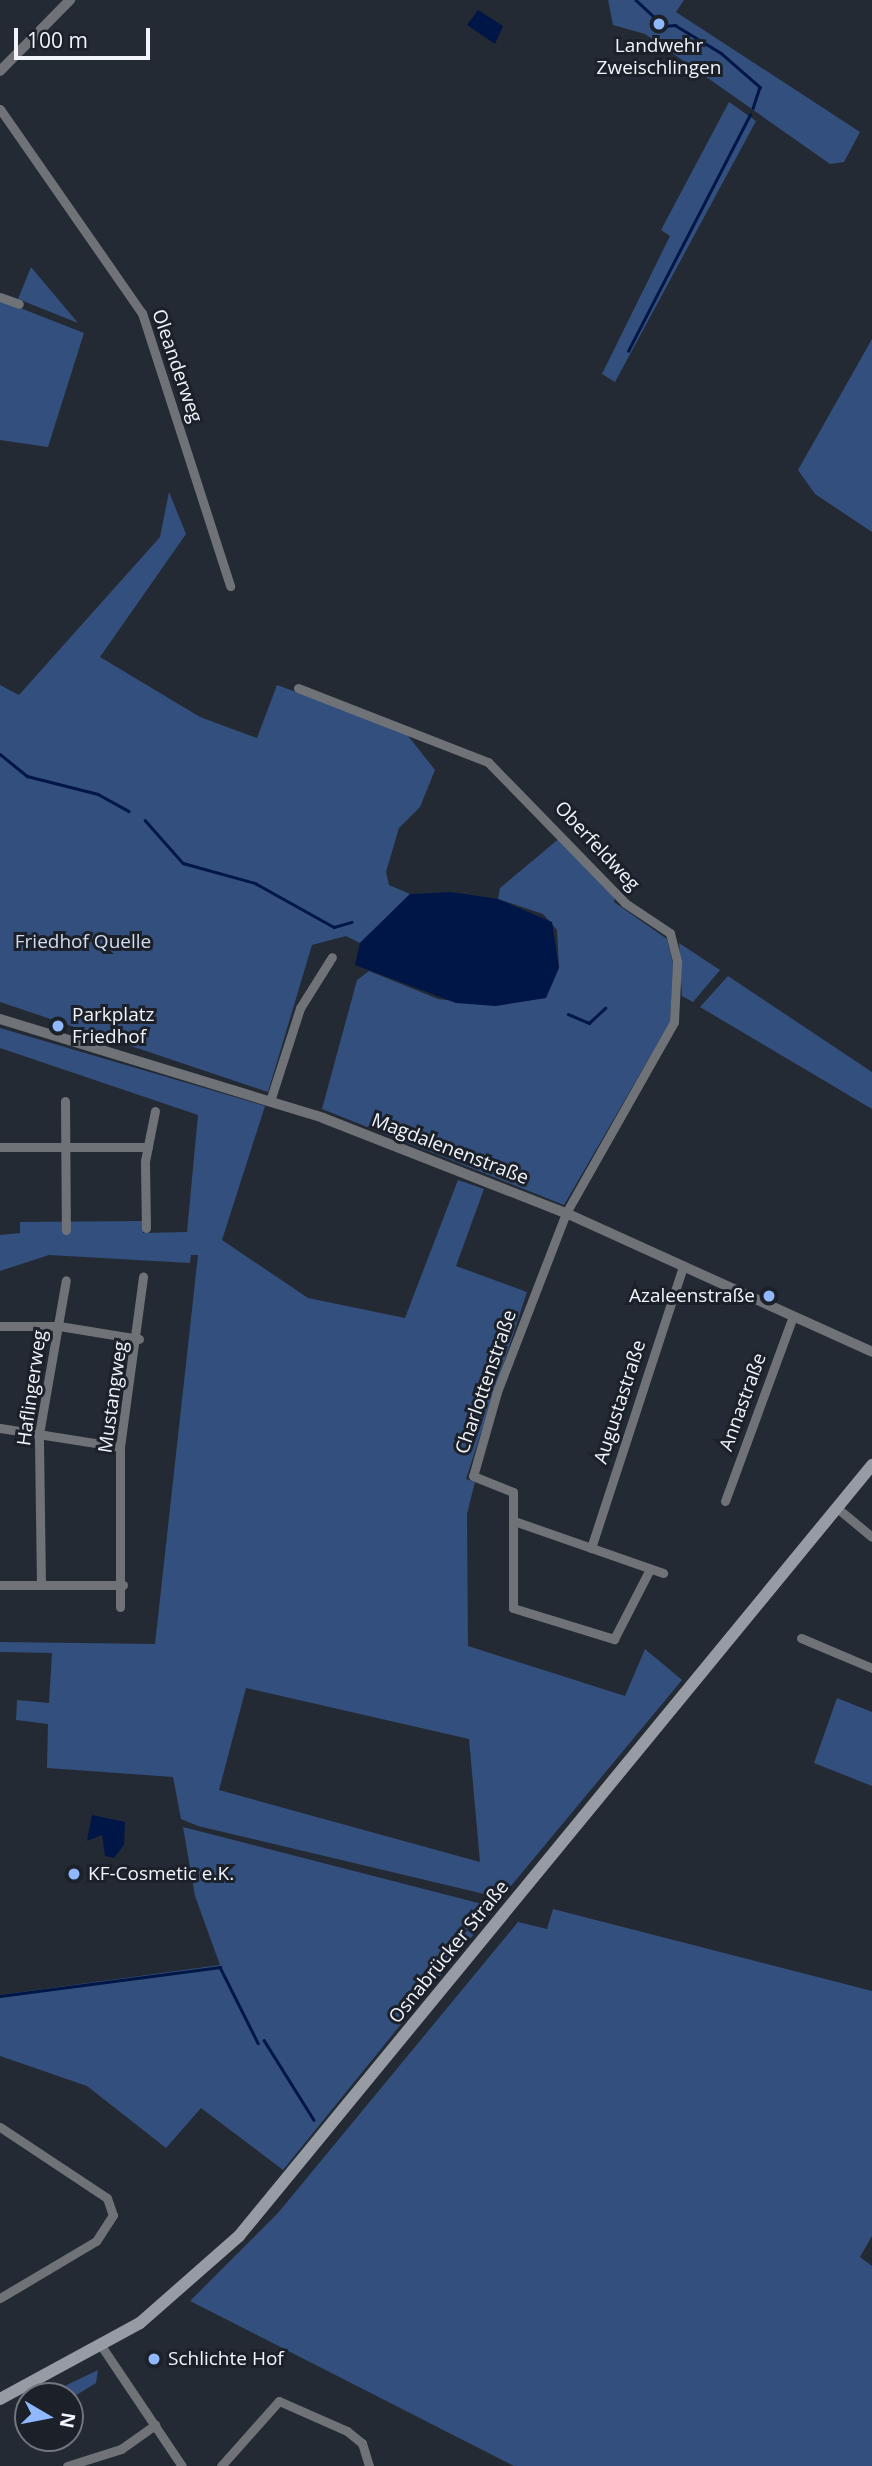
<!DOCTYPE html>
<html>
<head>
<meta charset="utf-8">
<style>
	body { margin:0 }
	#map { position:relative; width:872px; height:2466px; overflow:hidden; background:#242a33; font-family:"Open Sans",sans-serif }
	div>[style] { position:absolute }
	[style*='--x'] { left:calc(var(--x)*1px); top:calc(var(--y)*1px); width:calc(var(--w)*1px); rotate:calc(var(--a)*1deg) }
	.green>* { inset:0; background:#334f7d }
	.water>* { inset:0; background:#001646 }
	.stream>* { height:2.5px; margin:-1.25px; padding:0 1.25px; transform-origin:1.25px; border-radius:1.25px; background:#001646 }
	.minor>* { height:9px; margin:-4.5px; padding:0 4.5px; transform-origin:4.5px; border-radius:4.5px; background:#6f7377 }
	.tertiary>* { height:10px; margin:-5px; padding:0 5px; transform-origin:5px; border-radius:5px; background:#6f7377 }
	.secondary>* { height:12px; margin:-6px; padding:0 6px; transform-origin:6px; border-radius:6px; background:#979ca4 }
	.dots>* { width:19px; height:19px; translate:-50% -50%; box-sizing:border-box; border:4px solid #1b2029; border-radius:50% }
	span { translate:-50% -50%; white-space:nowrap; text-align:center; line-height:1.15; -webkit-text-stroke:6px #1b2029; paint-order:stroke }
	.poi-label { font-size:19px; color:#f1f5fb }
	.left { translate:0 -50%; text-align:left }
	.right { translate:-100% -50%; text-align:right }
	.street-label { font-size:19px; color:#f1f5fb }
	.park-label { font-size:19px; color:#d1ddf0 }
	.north { position:absolute; left:14px; top:2382px; width:70px; height:70px; box-sizing:border-box; background:#1b2029; border:2px solid #71757d; border-radius:50%; rotate:100deg; font-size:19px; font-weight:700; line-height:28px; text-align:center; color:#f1f5fb }
	.north::after { content:''; display:block; margin:auto; width:24px; height:32px; background:#8fb8fd; clip-path:polygon(50% 0,100% 100%,50% 72%,0 100%) }
	.scale { position:absolute; left:14px; top:28px; width:136px; height:32px; box-sizing:border-box; border:4px solid #f1f5fb; border-top:0; padding-left:9px; font-size:21px; line-height:24px; white-space:nowrap; color:#f1f5fb; -webkit-text-stroke:5px #1b2029; paint-order:stroke }
</style>
</head>
<body>
<div id="map">
	<div class="green">
		<div style="clip-path:polygon(608px 0,684px 0,676px 12px,860px 132px,844px 162px,830px 164px,645px 34px,613px 25px)"></div>
		<div style="clip-path:polygon(729px 102px,756px 121px,615px 382px,602px 374px,670px 236px,661px 230px)"></div>
		<div style="clip-path:polygon(31px 267px,78px 323px,18px 299px)"></div>
		<div style="clip-path:polygon(0 300px,84px 333px,48px 447px,0 440px)"></div>
		<div style="clip-path:polygon(872px 339px,872px 532px,815px 494px,798px 470px)"></div>
		<div style="clip-path:polygon(169px 492px,186px 534px,100px 657px,200px 717px,257px 738px,277px 685px,405px 732px,435px 770px,420px 807px,399px 828px,386px 872px,389px 885px,410px 894px,360px 943px,346px 936px,312px 945px,268px 1092px,0 1002px,0 685px,19px 695px,160px 537px)"></div>
		<div style="clip-path:polygon(561px 837px,616px 894px,614px 902px,667px 939px,673px 964px,670px 1022px,564px 1205px,322px 1109px,357px 980px,369px 971px,438px 999px,496px 1006px,559px 968px,557px 930px,543px 914px,498px 899px,500px 888px)"></div>
		<div style="clip-path:polygon(679px 943px,720px 970px,693px 1002px,682px 996px)"></div>
		<div style="clip-path:polygon(728px 976px,872px 1072px,872px 1109px,700px 1007px)"></div>
		<div style="clip-path:polygon(evenodd,0 1028px,265px 1106px,222px 1240px,308px 1298px,405px 1318px,458px 1180px,484px 1189px,456px 1266px,527px 1292px,466px 1479px,475px 1482px,467px 1514px,468px 1646px,625px 1696px,645px 1649px,682px 1680px,501px 1898px,198px 1826px,181px 1819px,173px 1777px,47px 1768px,48px 1724px,16px 1720px,17px 1700px,49px 1703px,52px 1653px,0 1652px,0 1642px,155px 1644px,198px 1255px,191px 1255px,190px 1263px,49px 1255px,0 1271px,0 1235px,20px 1233px,20px 1222px,143px 1221px,143px 1233px,187px 1232px,198px 1115px,0 1048px,0 1028px,246px 1688px,469px 1739px,480px 1862px,219px 1790px,246px 1688px)"></div>
		<div style="clip-path:polygon(837px 1698px,872px 1712px,872px 1786px,814px 1763px)"></div>
		<div style="clip-path:polygon(183px 1827px,490px 1906px,491px 1913px,283px 2170px,201px 2108px,166px 2148px,87px 2086px,0 2056px,0 1995px,220px 1965px,195px 1896px)"></div>
		<div style="clip-path:polygon(553px 1909px,872px 1991px,872px 2236px,860px 2257px,872px 2266px,872px 2466px,514px 2466px,190px 2301px,278px 2213px,518px 1922px,547px 1929px)"></div>
		<div style="clip-path:polygon(98px 2370px,96px 2383px,70px 2399px,44px 2396px)"></div>
	</div>
	<div class="water">
		<div style="clip-path:polygon(478px 10px,503px 26px,495px 44px,467px 25px)"></div>
		<div style="clip-path:polygon(451px 892px,498px 899px,552px 922px,559px 968px,546px 998px,496px 1006px,456px 1003px,355px 965px,360px 943px,410px 894px)"></div>
		<div style="clip-path:polygon(92px 1815px,125px 1822px,124px 1845px,114px 1858px,105px 1856px,102px 1835px,87px 1841px)"></div>
	</div>
	<div class="stream">
		<div style="--x:636;--y:0;--w:38;--a:43"></div>
		<div style="--x:664;--y:26;--w:11;--a:-5"></div>
		<div style="--x:675;--y:25;--w:54;--a:31.3"></div>
		<div style="--x:721;--y:53;--w:52;--a:41.1"></div>
		<div style="--x:760;--y:87;--w:22;--a:108"></div>
		<div style="--x:628;--y:351;--w:266;--a:-62.7"></div>
		<div style="--x:0;--y:754;--w:35;--a:39"></div>
		<div style="--x:27;--y:776;--w:73;--a:14.2"></div>
		<div style="--x:98;--y:794;--w:35;--a:29"></div>
		<div style="--x:145;--y:820;--w:57;--a:48.5"></div>
		<div style="--x:183;--y:863;--w:75;--a:15.5"></div>
		<div style="--x:255;--y:883;--w:90;--a:29.1"></div>
		<div style="--x:334;--y:927;--w:18;--a:-16"></div>
		<div style="--x:568;--y:1014;--w:23;--a:23"></div>
		<div style="--x:589;--y:1023;--w:22;--a:-43"></div>
		<div style="--x:0;--y:1996;--w:222;--a:-7.5"></div>
		<div style="--x:220;--y:1967;--w:85;--a:63.4"></div>
		<div style="--x:264;--y:2040;--w:94;--a:58"></div>
	</div>
	<div class="minor">
		<div style="--x:0;--y:109;--w:249;--a:55.2"></div>
		<div style="--x:142;--y:313;--w:287;--a:72.1"></div>
		<div style="--x:0;--y:297;--w:20;--a:20"></div>
		<div style="--x:298;--y:688;--w:204;--a:21.3"></div>
		<div style="--x:488;--y:762;--w:197;--a:45.8"></div>
		<div style="--x:625;--y:903;--w:54;--a:33.7"></div>
		<div style="--x:670;--y:933;--w:30;--a:76"></div>
		<div style="--x:677;--y:962;--w:60;--a:92.9"></div>
		<div style="--x:674;--y:1022;--w:219;--a:119.5"></div>
		<div style="--x:566;--y:1213;--w:192;--a:111.1"></div>
		<div style="--x:497;--y:1392;--w:87;--a:105.9"></div>
		<div style="--x:473;--y:1476;--w:43;--a:21.8"></div>
		<div style="--x:513;--y:1492;--w:116;--a:90"></div>
		<div style="--x:513;--y:1608;--w:106;--a:17.1"></div>
		<div style="--x:614;--y:1639;--w:79;--a:-62.8"></div>
		<div style="--x:65;--y:1101;--w:129;--a:89.6"></div>
		<div style="--x:270;--y:1101;--w:98;--a:-72.1"></div>
		<div style="--x:300;--y:1008;--w:60;--a:-57.9"></div>
		<div style="--x:0;--y:1147;--w:148;--a:0"></div>
		<div style="--x:146;--y:1228;--w:67;--a:-90.9"></div>
		<div style="--x:145;--y:1161;--w:51;--a:-78.7"></div>
		<div style="--x:0;--y:1326;--w:59;--a:0"></div>
		<div style="--x:59;--y:1326;--w:81;--a:9.2"></div>
		<div style="--x:0;--y:1428;--w:121;--a:9"></div>
		<div style="--x:725;--y:1501;--w:197;--a:-69.8"></div>
		<div style="--x:837;--y:1508;--w:45;--a:39.6"></div>
		<div style="--x:514;--y:1521;--w:158;--a:19.2"></div>
		<div style="--x:591;--y:1548;--w:297;--a:-71.9"></div>
		<div style="--x:0;--y:1585;--w:123;--a:0"></div>
		<div style="--x:41;--y:1585;--w:151;--a:-90.8"></div>
		<div style="--x:39;--y:1434;--w:156;--a:-80.1"></div>
		<div style="--x:120;--y:1607;--w:160;--a:-90"></div>
		<div style="--x:120;--y:1447;--w:172;--a:-82.3"></div>
		<div style="--x:801;--y:1638;--w:77;--a:22.9"></div>
		<div style="--x:0;--y:2127;--w:128;--a:33.6"></div>
		<div style="--x:107;--y:2198;--w:18;--a:71"></div>
		<div style="--x:113;--y:2215;--w:31;--a:123"></div>
		<div style="--x:96;--y:2241;--w:112;--a:149.3"></div>
		<div style="--x:102;--y:2347;--w:143;--a:56.1"></div>
		<div style="--x:67;--y:2466;--w:57;--a:-17.5"></div>
		<div style="--x:121;--y:2449;--w:42;--a:-35.2"></div>
		<div style="--x:221;--y:2466;--w:87;--a:-48.3"></div>
		<div style="--x:279;--y:2401;--w:74;--a:23.8"></div>
		<div style="--x:347;--y:2431;--w:19;--a:39"></div>
		<div style="--x:362;--y:2443;--w:24;--a:73"></div>
	</div>
	<div class="tertiary">
		<div style="--x:0;--y:71;--w:100;--a:-45.4"></div>
		<div style="--x:0;--y:1019;--w:338;--a:17"></div>
		<div style="--x:323;--y:1118;--w:261;--a:21.4"></div>
		<div style="--x:566;--y:1213;--w:336;--a:24.4"></div>
	</div>
	<div class="secondary">
		<div style="--x:0;--y:2399;--w:159;--a:-28.5"></div>
		<div style="--x:140;--y:2323;--w:132;--a:-41.3"></div>
		<div style="--x:239;--y:2236;--w:998;--a:-50.61"></div>
	</div>
	<div class="dots">
		<div style="left:659px;top:24px;background:#8fb8fd"></div>
		<div style="left:58px;top:1026px;background:#8fb8fd"></div>
		<div style="left:769px;top:1296px;background:#8fb8fd"></div>
		<div style="left:74px;top:1874px;background:#8fb8fd"></div>
		<div style="left:154px;top:2359px;background:#8fb8fd"></div>
	</div>
	<div class="poi-label">
		<span style="left:659px;top:57px">Landwehr<br>Zweischlingen</span>
		<span class="left" style="left:72px;top:1026px">Parkplatz<br>Friedhof</span>
		<span class="right" style="left:755px;top:1296px">Azaleenstraße</span>
		<span class="left" style="left:88px;top:1874px">KF-Cosmetic e.K.</span>
		<span class="left" style="left:168px;top:2359px">Schlichte Hof</span>
	</div>
	<div class="street-label">
		<span style="left:177px;top:366px;rotate:71deg">Oleanderweg</span>
		<span style="left:597px;top:846px;rotate:47deg">Oberfeldweg</span>
		<span style="left:450px;top:1149px;rotate:21deg">Magdalenenstraße</span>
		<span style="left:486px;top:1382px;rotate:-71deg">Charlottenstraße</span>
		<span style="left:32px;top:1388px;rotate:-82deg">Haflingerweg</span>
		<span style="left:113px;top:1397px;rotate:-82deg">Mustangweg</span>
		<span style="left:620px;top:1402px;rotate:-72deg">Augustastraße</span>
		<span style="left:743px;top:1402px;rotate:-70deg">Annastraße</span>
		<span style="left:449px;top:1952px;rotate:-51deg">Osnabrücker Straße</span>
	</div>
	<div class="park-label">
		<span style="left:83px;top:942px">Friedhof Quelle</span>
	</div>
	<div class="north">N</div>
	<div class="scale">100 m</div>
</div>
</body>
</html>
